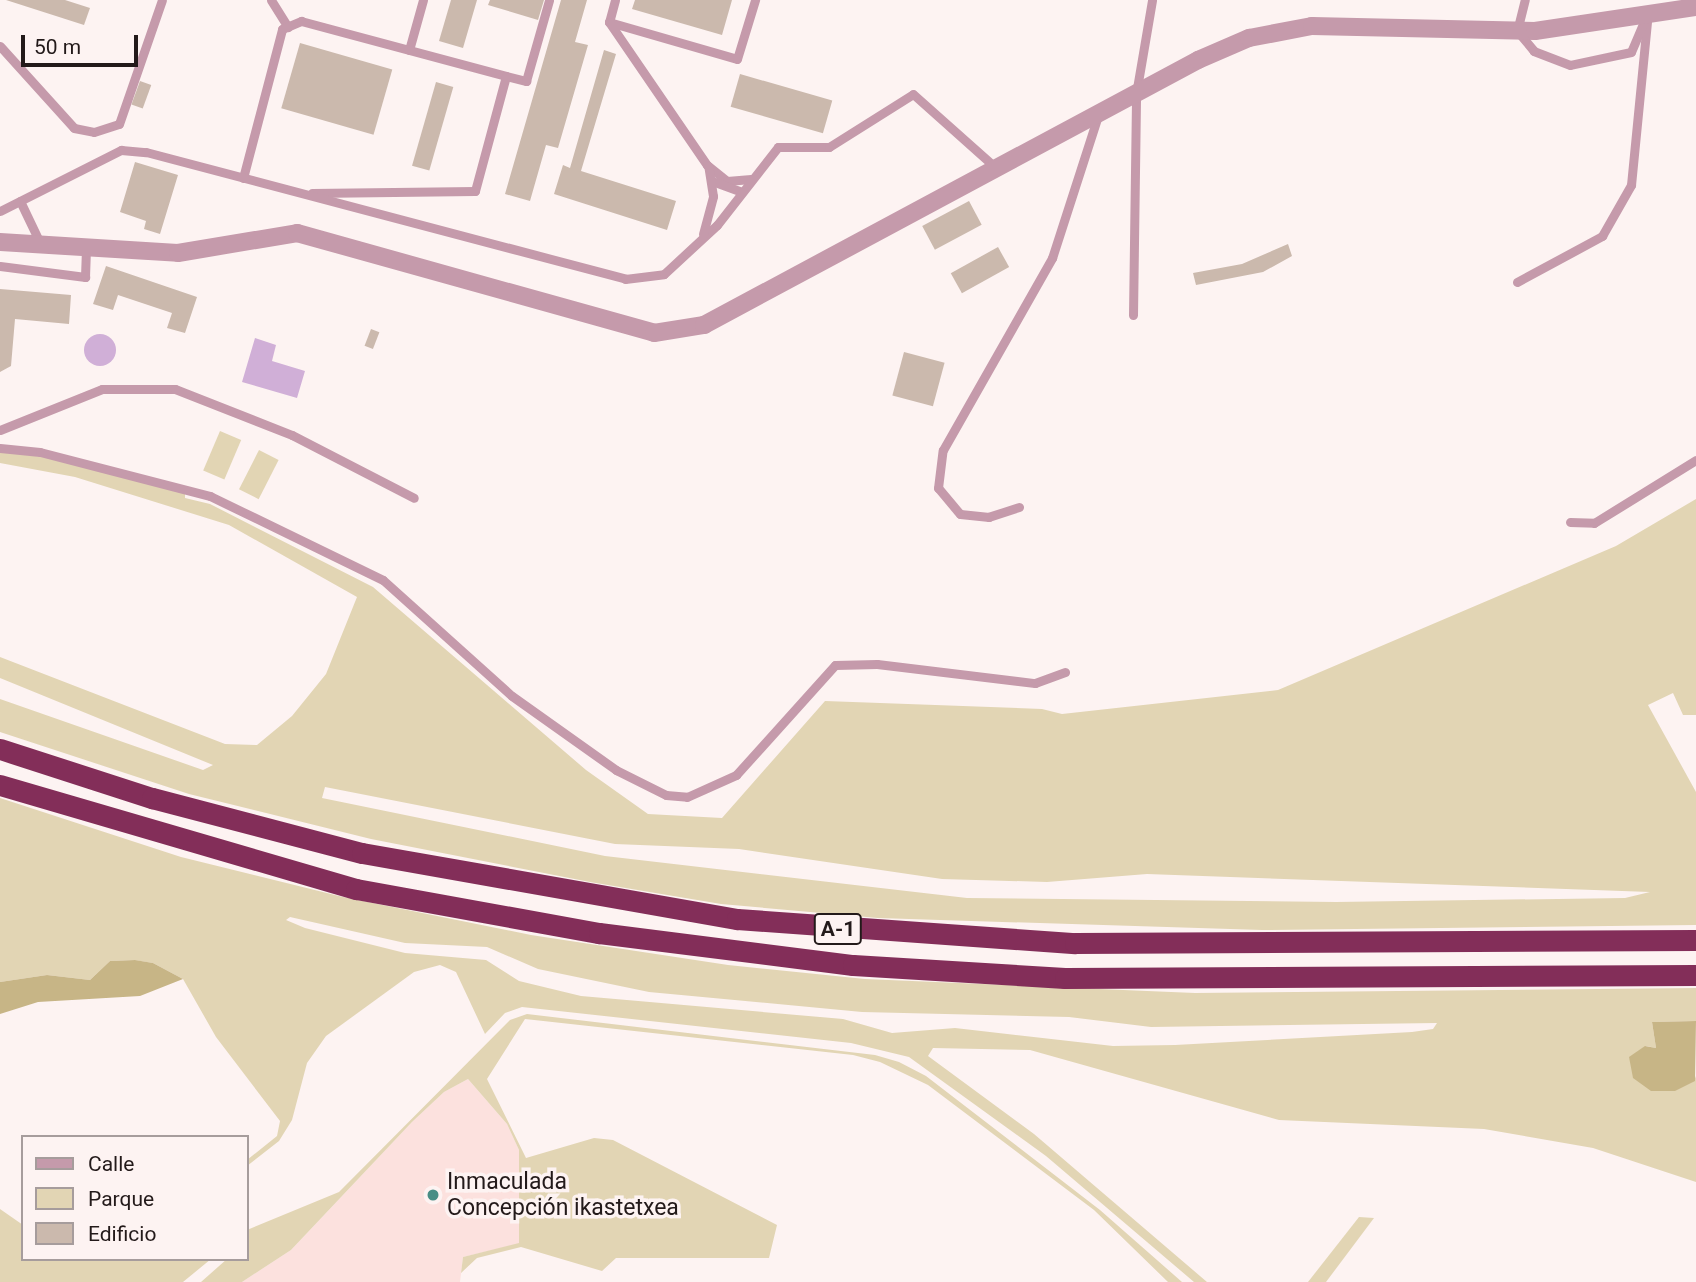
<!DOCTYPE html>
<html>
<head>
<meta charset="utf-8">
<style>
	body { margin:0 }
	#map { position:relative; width:1696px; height:1282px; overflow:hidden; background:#fdf3f2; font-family:Roboto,sans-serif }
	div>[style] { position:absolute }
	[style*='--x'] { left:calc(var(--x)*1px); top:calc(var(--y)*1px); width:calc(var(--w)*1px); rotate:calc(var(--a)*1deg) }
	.built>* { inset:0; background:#fce1de }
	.green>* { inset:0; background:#e2d5b4; transform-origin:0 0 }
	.forest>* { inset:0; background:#c7b586 }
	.water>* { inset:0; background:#d0afd7 }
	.round { border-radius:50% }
	.building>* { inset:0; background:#cbb9ad; transform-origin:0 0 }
	.service>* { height:9px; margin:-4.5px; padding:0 4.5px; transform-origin:4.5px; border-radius:4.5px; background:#c59aab }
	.minor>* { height:18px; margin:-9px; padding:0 9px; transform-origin:9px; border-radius:9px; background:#c59aab }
	.motorway>* { height:21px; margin:-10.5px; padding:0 10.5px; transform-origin:10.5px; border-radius:10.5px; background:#832e59 }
	.dots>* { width:19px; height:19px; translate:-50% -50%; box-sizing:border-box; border:4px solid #fdf3f2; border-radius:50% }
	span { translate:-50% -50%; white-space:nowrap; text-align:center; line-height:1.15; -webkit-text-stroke:7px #fdf3f2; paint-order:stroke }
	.shield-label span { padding:2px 5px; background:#fdf3f2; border:2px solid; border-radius:5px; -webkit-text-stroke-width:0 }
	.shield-label { font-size:21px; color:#231a1a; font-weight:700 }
	.poi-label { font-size:23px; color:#231a1a }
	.left { translate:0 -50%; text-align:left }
	.legend { position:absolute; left:21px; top:1135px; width:228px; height:126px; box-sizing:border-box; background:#fdf3f2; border:2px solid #a69c9c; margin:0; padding:9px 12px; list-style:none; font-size:21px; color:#231a1a }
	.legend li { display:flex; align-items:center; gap:14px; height:35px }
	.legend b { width:35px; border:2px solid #a69c9c }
	.scale { position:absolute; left:21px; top:35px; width:117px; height:32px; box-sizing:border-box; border:4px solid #231a1a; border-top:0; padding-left:9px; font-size:21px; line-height:24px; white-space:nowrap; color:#231a1a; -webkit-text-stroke:5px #fdf3f2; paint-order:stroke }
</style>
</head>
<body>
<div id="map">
	<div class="built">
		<div style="clip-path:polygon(468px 1079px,507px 1124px,519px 1150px,519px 1244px,463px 1257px,460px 1282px,242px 1282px,291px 1250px,412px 1122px,444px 1092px)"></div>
	</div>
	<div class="green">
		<div style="left:220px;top:431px;width:23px;height:43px;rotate:23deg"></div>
		<div style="left:259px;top:450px;width:22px;height:44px;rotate:27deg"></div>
		<div style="clip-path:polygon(evenodd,0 452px,54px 458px,185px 493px,185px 498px,210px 504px,373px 587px,586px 770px,648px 814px,722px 818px,825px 701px,1042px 709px,1062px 714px,1278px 690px,1616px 546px,1696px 499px,1696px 715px,1683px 715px,1673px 693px,1648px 705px,1696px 792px,1696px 925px,1262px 930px,878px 918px,721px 904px,590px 882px,371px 839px,189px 794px,0 732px,0 699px,203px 770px,213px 765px,0 678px,0 657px,225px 744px,257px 745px,292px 716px,326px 674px,357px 597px,229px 525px,75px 477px,0 463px,0 452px,325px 787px,615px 844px,739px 849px,942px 879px,1047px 882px,1147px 874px,1650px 892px,1625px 898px,1336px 902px,967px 898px,605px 856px,322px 798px,325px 787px)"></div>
		<div style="clip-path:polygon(evenodd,0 798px,181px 857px,343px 897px,531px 935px,728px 965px,865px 979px,1195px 993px,1696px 988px,1696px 1021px,1652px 1022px,1656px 1048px,1646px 1046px,1629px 1058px,1694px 1081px,1696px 1076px,1696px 1182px,1593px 1148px,1484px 1129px,1279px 1120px,1030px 1050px,933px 1048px,928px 1056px,1034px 1134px,1207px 1282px,1194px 1282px,1046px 1156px,909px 1057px,851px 1043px,522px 1007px,505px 1013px,485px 1034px,456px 972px,440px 965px,414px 972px,326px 1036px,307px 1063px,292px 1120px,279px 1141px,247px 1166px,247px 1160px,277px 1136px,280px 1121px,216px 1037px,183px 979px,153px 963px,134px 960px,110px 961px,90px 980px,47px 975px,0 982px,0 798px,290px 917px,405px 943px,487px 947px,538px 969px,649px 992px,862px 1012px,1069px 1017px,1151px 1027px,1437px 1023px,1433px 1029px,1412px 1032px,1175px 1045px,1113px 1046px,955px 1028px,892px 1033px,843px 1019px,581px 996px,519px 981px,486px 960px,405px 953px,305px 928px,286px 920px,290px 917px)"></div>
		<div style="clip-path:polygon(527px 1014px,875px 1055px,899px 1062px,926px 1076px,1100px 1210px,1182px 1282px,1168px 1282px,1094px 1210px,928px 1085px,880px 1062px,853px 1055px,525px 1019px,487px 1079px,526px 1158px,594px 1138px,613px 1140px,777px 1225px,769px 1258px,616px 1258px,602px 1271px,521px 1247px,477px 1258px,461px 1273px,463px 1257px,519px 1243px,519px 1150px,507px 1124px,468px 1079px,444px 1092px,412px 1122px,291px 1250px,242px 1282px,201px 1282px,227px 1259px,247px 1259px,247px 1230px,339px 1192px,510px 1020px)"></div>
		<div style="clip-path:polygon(0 1209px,23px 1225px,23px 1259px,211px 1259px,183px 1282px,0 1282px)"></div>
		<div style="clip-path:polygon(1359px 1217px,1374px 1218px,1326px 1282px,1308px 1282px)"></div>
	</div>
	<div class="forest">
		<div style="clip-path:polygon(135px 960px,153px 963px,183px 979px,140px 996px,38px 1002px,0 1014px,0 982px,47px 975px,90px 980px,110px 961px)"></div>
		<div style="clip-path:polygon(1696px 1021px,1695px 1081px,1675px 1091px,1651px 1091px,1633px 1078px,1629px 1057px,1645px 1046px,1656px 1048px,1652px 1022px)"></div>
	</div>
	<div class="water">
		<div class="round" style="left:84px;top:334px;width:32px;height:32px"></div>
		<div style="clip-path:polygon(255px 338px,276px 345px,272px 361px,305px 371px,297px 398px,242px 382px)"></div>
	</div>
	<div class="building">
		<div style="clip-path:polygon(6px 0,65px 0,90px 8px,84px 25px)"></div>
		<div style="clip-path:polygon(451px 0,477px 0,463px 48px,439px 41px)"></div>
		<div style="clip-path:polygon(490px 0,544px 0,538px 20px,488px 5px)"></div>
		<div style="clip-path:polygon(561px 0,587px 0,575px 42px,588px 45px,558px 148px,546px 145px,530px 201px,505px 194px)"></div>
		<div style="clip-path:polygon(635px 0,732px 0,722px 35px,632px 9px)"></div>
		<div style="left:300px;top:43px;width:96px;height:68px;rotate:16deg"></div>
		<div style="clip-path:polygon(604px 50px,616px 54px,581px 171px,676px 201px,667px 230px,554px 194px,563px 165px,570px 168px)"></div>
		<div style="left:740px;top:74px;width:96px;height:34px;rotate:16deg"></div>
		<div style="left:140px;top:81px;width:12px;height:25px;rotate:20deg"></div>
		<div style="left:436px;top:82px;width:18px;height:87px;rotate:16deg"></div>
		<div style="clip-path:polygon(135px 162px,178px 175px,160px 234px,144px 229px,146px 221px,120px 212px)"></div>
		<div style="left:969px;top:201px;width:27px;height:53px;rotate:62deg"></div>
		<div style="clip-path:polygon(1288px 244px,1292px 256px,1263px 272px,1196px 285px,1193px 273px,1242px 264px)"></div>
		<div style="left:998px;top:247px;width:23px;height:54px;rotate:61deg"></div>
		<div style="clip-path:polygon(106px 266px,197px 297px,185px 333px,167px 328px,172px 313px,118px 295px,113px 310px,93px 304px)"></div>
		<div style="clip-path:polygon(0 289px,71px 295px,69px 324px,15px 319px,11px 366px,0 372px)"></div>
		<div style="left:371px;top:329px;width:9px;height:18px;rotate:21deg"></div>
		<div style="left:904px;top:352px;width:42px;height:45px;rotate:15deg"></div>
	</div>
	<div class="service">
		<div style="--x:271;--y:0;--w:32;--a:58"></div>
		<div style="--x:615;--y:0;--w:23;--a:105"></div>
		<div style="--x:609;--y:22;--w:133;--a:16.1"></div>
		<div style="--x:737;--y:59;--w:62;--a:-73"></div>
		<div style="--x:609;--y:22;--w:173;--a:55.6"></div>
		<div style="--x:707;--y:165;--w:26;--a:39"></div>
		<div style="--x:727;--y:181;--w:24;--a:-5"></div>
		<div style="--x:0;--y:46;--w:110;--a:47.9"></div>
		<div style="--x:74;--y:128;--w:20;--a:11"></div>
		<div style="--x:94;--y:132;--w:26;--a:-18"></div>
		<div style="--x:119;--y:124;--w:131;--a:-70.9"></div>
		<div style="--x:409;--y:50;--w:52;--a:-74.4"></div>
		<div style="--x:506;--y:76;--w:21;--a:14"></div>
		<div style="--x:526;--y:81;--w:84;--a:-74.1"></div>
		<div style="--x:243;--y:178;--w:154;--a:-75.3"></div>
		<div style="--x:282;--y:29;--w:21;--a:-23"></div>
		<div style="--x:301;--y:21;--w:212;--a:15"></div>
		<div style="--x:506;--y:76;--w:119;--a:105.1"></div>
		<div style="--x:475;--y:191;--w:163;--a:179.3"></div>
		<div style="--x:712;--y:181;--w:32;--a:20"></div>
		<div style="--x:20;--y:201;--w:47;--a:64.5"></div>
		<div style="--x:0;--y:211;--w:136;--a:-26.8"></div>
		<div style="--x:121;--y:150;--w:25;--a:5"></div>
		<div style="--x:146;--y:152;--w:496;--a:14.8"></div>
		<div style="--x:625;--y:279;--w:39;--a:-7"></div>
		<div style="--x:664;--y:274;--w:72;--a:-42.8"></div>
		<div style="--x:717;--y:225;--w:99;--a:-52"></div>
		<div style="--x:778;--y:147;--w:51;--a:0"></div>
		<div style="--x:829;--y:147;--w:99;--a:-32.2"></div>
		<div style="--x:913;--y:94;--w:111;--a:41.7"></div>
		<div style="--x:703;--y:234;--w:39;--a:-75"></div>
		<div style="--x:713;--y:196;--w:30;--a:-99"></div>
		<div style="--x:0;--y:266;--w:86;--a:7.4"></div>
		<div style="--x:85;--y:277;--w:30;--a:-88"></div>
		<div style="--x:1517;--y:282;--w:97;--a:-28.4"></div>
		<div style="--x:1602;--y:236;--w:59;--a:-60.4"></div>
		<div style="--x:1631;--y:185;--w:174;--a:-84.4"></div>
		<div style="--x:1648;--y:12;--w:43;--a:113"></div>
		<div style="--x:1631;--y:52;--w:62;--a:168"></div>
		<div style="--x:1570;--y:65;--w:39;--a:-159"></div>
		<div style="--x:1534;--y:51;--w:26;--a:-130"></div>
		<div style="--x:1517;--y:31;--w:32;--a:-76"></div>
		<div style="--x:1133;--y:315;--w:221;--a:-89.2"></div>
		<div style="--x:1136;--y:94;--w:95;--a:-80.3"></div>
		<div style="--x:0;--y:430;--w:110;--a:-21.9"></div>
		<div style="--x:102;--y:389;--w:73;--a:0"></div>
		<div style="--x:175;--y:389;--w:126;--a:21.5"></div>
		<div style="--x:292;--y:435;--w:137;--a:27.3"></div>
		<div style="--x:0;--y:448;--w:40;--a:5.7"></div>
		<div style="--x:40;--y:452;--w:176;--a:14.5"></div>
		<div style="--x:210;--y:496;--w:192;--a:25.9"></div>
		<div style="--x:383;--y:580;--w:173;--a:42"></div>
		<div style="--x:512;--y:696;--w:128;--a:35.4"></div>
		<div style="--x:616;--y:770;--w:56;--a:26.6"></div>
		<div style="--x:666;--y:795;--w:21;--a:5"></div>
		<div style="--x:687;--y:797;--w:54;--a:-24.2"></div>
		<div style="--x:736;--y:775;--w:148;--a:-48"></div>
		<div style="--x:835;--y:665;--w:42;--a:-1.4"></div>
		<div style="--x:877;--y:664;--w:159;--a:6.9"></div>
		<div style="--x:1035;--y:683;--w:32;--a:-20"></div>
		<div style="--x:1019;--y:507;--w:32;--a:162"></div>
		<div style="--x:989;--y:517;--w:29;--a:-174"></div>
		<div style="--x:960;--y:514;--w:34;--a:-130"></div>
		<div style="--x:938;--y:488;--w:38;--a:-83"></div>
		<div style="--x:943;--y:450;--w:221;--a:-60.4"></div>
		<div style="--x:1052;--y:258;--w:149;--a:-72.1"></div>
		<div style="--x:1570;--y:522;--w:24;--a:2"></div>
		<div style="--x:1594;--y:523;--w:120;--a:-31.7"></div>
	</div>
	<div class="minor">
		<div style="--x:0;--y:242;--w:178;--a:3.5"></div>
		<div style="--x:178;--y:253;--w:121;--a:-9.5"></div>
		<div style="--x:297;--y:233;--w:371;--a:15.6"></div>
		<div style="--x:654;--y:333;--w:51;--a:-9.1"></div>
		<div style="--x:704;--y:325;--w:561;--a:-28.21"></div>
		<div style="--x:1198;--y:60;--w:56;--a:-23.3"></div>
		<div style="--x:1249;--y:38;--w:64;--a:-10.8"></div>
		<div style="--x:1312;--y:26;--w:223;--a:1.3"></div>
		<div style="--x:1535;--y:31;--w:163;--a:-8.5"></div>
	</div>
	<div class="motorway">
		<div style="--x:0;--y:749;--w:160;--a:17.9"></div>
		<div style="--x:152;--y:798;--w:217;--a:14.7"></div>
		<div style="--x:362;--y:853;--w:381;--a:10"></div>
		<div style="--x:737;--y:919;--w:339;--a:4.1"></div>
		<div style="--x:1075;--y:943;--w:621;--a:-0.28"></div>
		<div style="--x:0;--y:785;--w:371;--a:16.3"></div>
		<div style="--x:356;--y:889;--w:247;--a:10.3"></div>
		<div style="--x:599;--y:933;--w:256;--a:7.2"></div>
		<div style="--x:853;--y:965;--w:212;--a:3.5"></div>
		<div style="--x:1065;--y:978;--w:631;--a:-0.27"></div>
	</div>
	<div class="dots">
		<div style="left:433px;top:1195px;background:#488d85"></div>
	</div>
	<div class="shield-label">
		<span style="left:838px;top:929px">A-1</span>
	</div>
	<div class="poi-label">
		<span class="left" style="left:447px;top:1195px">Inmaculada<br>Concepción ikastetxea</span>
	</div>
	<ul class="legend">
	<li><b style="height:9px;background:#c59aab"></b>Calle</li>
	<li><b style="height:19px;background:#e2d5b4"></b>Parque</li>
	<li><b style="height:19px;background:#cbb9ad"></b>Edificio</li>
	</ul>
	<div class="scale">50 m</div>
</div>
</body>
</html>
